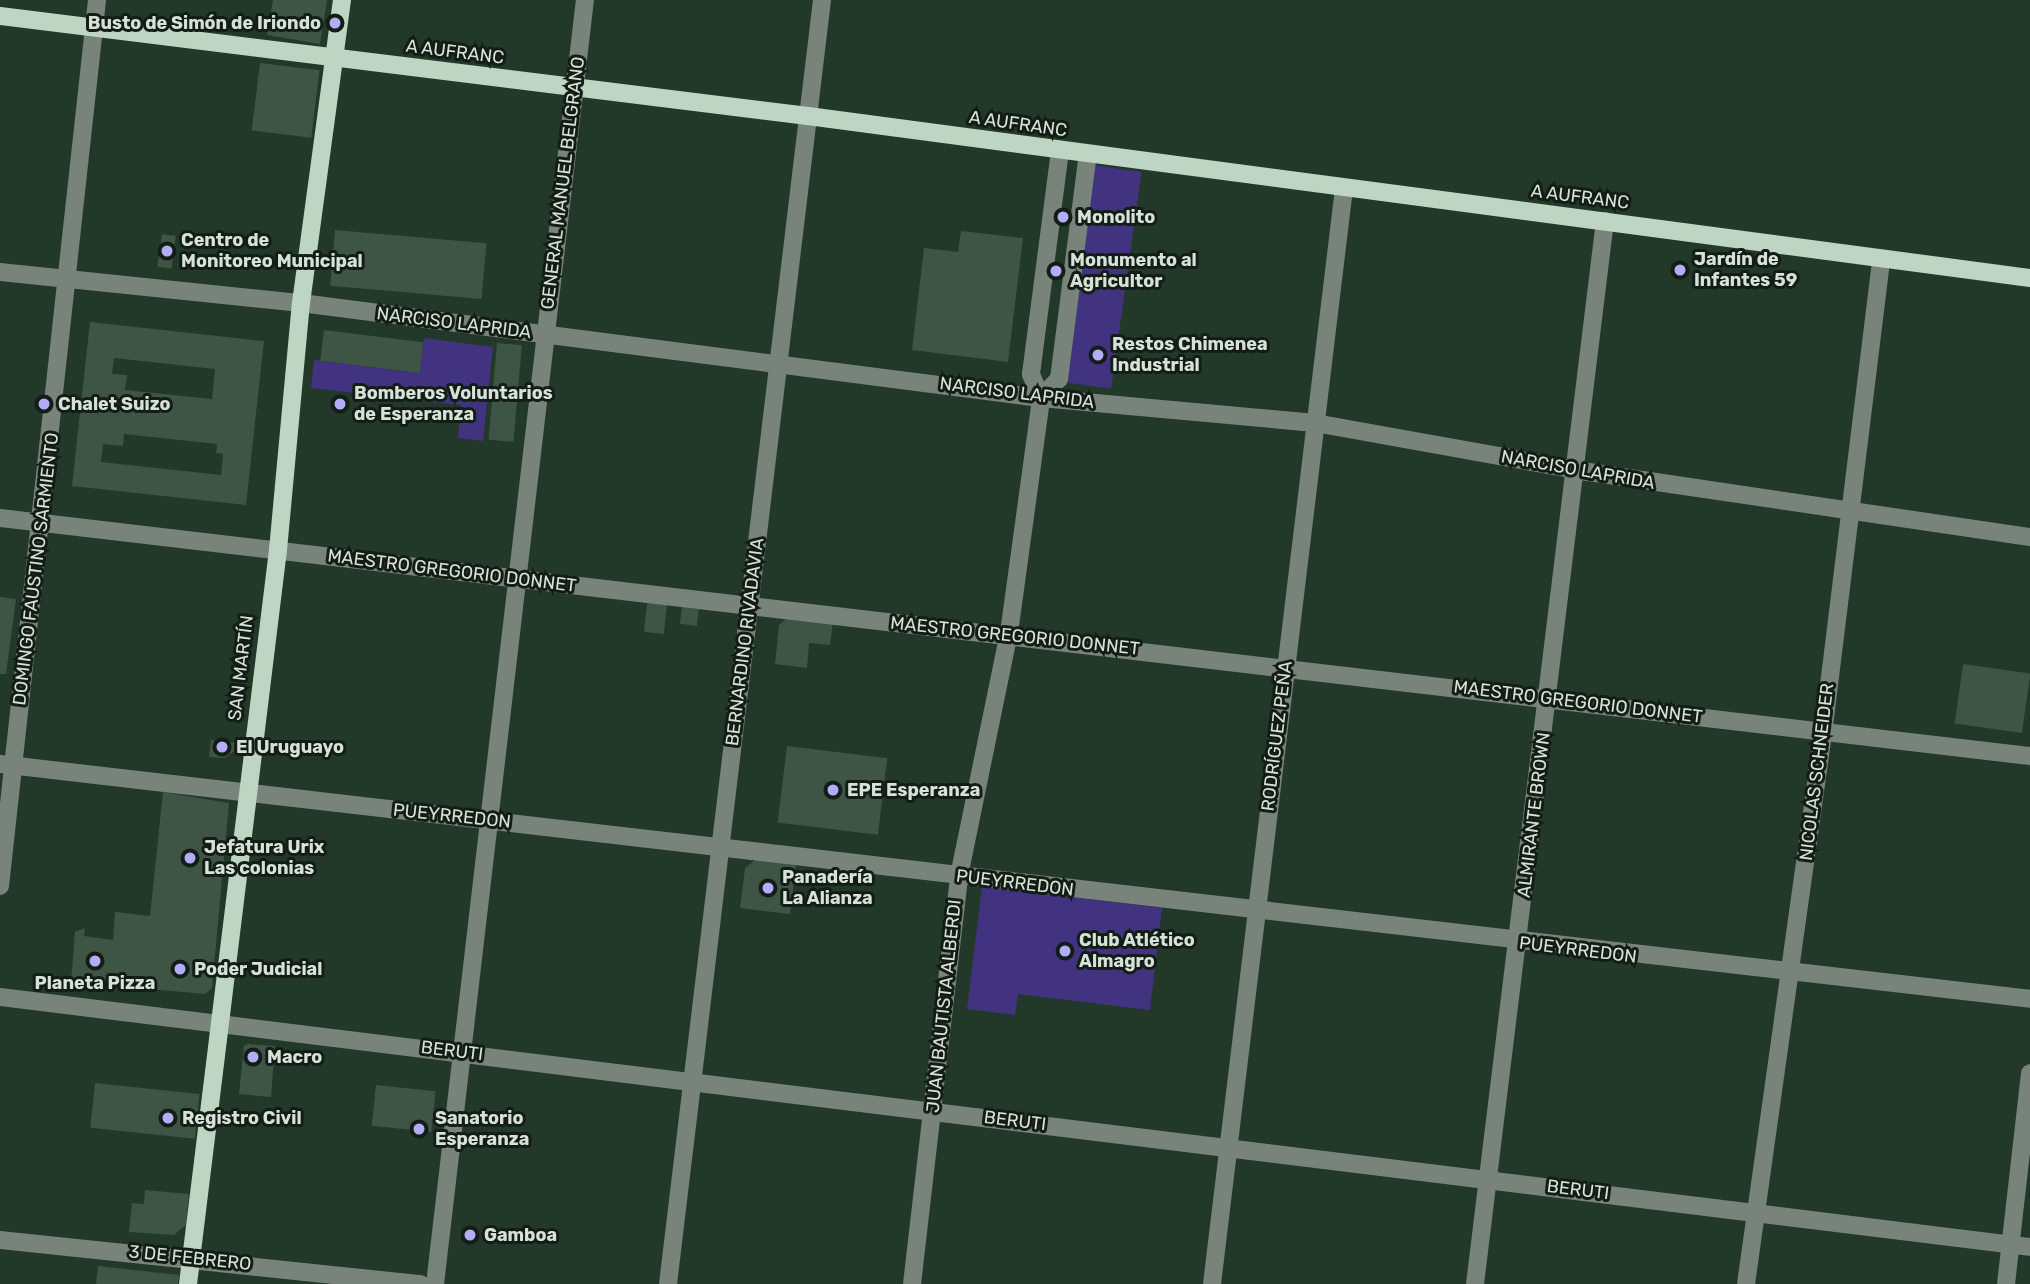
<!DOCTYPE html>
<html>
<head>
<meta charset="utf-8">
<style>
	body { margin:0 }
	#map { position:relative; width:2030px; height:1284px; overflow:hidden; background:#223829; font-family:Rubik,sans-serif }
	div>[style] { position:absolute }
	[style*='--x'] { left:calc(var(--x)*1px); top:calc(var(--y)*1px); width:calc(var(--w)*1px); rotate:calc(var(--a)*1deg) }
	.green>* { inset:0; background:#423381; transform-origin:0 0 }
	.building>* { inset:0; background:#3e5444; transform-origin:0 0 }
	.minor>* { height:18px; margin:-9px; padding:0 9px; transform-origin:9px; border-radius:9px; background:#78837b }
	.major>* { height:18px; margin:-9px; padding:0 9px; transform-origin:9px; border-radius:9px; background:#bed5c4 }
	.dots>* { width:19px; height:19px; translate:-50% -50%; box-sizing:border-box; border:4px solid #131d16; border-radius:50% }
	span { translate:-50% -50%; white-space:nowrap; text-align:center; line-height:1.15; -webkit-text-stroke:6px #131d16; paint-order:stroke }
	.poi-label { font-size:18px; color:#d5e2d8; font-weight:700 }
	.right { translate:-100% -50%; text-align:right }
	.left { translate:0 -50%; text-align:left }
	.street-label { font-size:18px; color:#d5e2d8 }
</style>
</head>
<body>
<div id="map">
	<div class="green">
		<div style="left:1092px;top:165px;width:50px;height:219px;rotate:8deg"></div>
		<div style="clip-path:polygon(424px 338px,493px 347px,483px 441px,458px 438px,461px 405px,311px 388px,314px 360px,419px 373px)"></div>
		<div style="clip-path:polygon(982px 886px,1162px 908px,1150px 1010px,1018px 994px,1015px 1015px,967px 1009px)"></div>
	</div>
	<div class="building">
		<div style="clip-path:polygon(273px 0,327px 0,320px 44px,267px 35px)"></div>
		<div style="left:260px;top:63px;width:60px;height:68px;rotate:7deg"></div>
		<div style="left:335px;top:230px;width:152px;height:56px;rotate:5deg"></div>
		<div style="clip-path:polygon(961px 231px,1023px 238px,1008px 362px,912px 350px,924px 248px,958px 252px)"></div>
		<div style="left:162px;top:234px;width:14px;height:33px;rotate:8deg"></div>
		<div style="clip-path:polygon(evenodd,90px 322px,264px 341px,246px 505px,72px 486px,90px 322px,114px 358px,215px 369px,212px 399px,125px 390px,127px 375px,112px 374px,114px 358px,90px 322px,124px 434px,217px 444px,216px 453px,223px 454px,221px 475px,101px 462px,103px 444px,123px 446px,124px 434px)"></div>
		<div style="left:324px;top:330px;width:100px;height:31px;rotate:7deg"></div>
		<div style="left:497px;top:343px;width:25px;height:97px;rotate:5deg"></div>
		<div style="clip-path:polygon(0 597px,16px 599px,6px 674px,0 674px)"></div>
		<div style="left:647px;top:603px;width:20px;height:29px;rotate:6deg"></div>
		<div style="left:682px;top:607px;width:17px;height:17px;rotate:7deg"></div>
		<div style="clip-path:polygon(789px 616px,833px 621px,830px 645px,809px 643px,807px 668px,775px 664px,779px 625px)"></div>
		<div style="left:1963px;top:664px;width:68px;height:60px;rotate:8deg"></div>
		<div style="clip-path:polygon(211px 740px,235px 743px,234px 751px,225px 758px,209px 757px)"></div>
		<div style="left:787px;top:746px;width:101px;height:77px;rotate:7deg"></div>
		<div style="clip-path:polygon(163px 792px,229px 803px,212px 988px,205px 994px,71px 982px,75px 932px,85px 928px,84px 936px,113px 940px,115px 912px,150px 916px)"></div>
		<div style="clip-path:polygon(755px 860px,796px 864px,790px 914px,740px 908px,745px 868px)"></div>
		<div style="clip-path:polygon(248px 1044px,275px 1046px,271px 1097px,239px 1094px,244px 1046px)"></div>
		<div style="left:95px;top:1083px;width:105px;height:45px;rotate:6deg"></div>
		<div style="left:376px;top:1085px;width:60px;height:41px;rotate:6deg"></div>
		<div style="clip-path:polygon(145px 1190px,189px 1194px,186px 1225px,174px 1235px,129px 1232px,132px 1203px,144px 1204px)"></div>
		<div style="clip-path:polygon(98px 1266px,179px 1275px,178px 1284px,96px 1284px)"></div>
	</div>
	<div class="minor">
		<div style="--x:0;--y:272;--w:303;--a:5.9"></div>
		<div style="--x:301;--y:303;--w:746;--a:7.32"></div>
		<div style="--x:1041;--y:398;--w:275;--a:5.2"></div>
		<div style="--x:1315;--y:423;--w:264;--a:10.2"></div>
		<div style="--x:1575;--y:470;--w:460;--a:8.4"></div>
		<div style="--x:1041;--y:398;--w:26;--a:-47"></div>
		<div style="--x:1059;--y:379;--w:227;--a:-82.7"></div>
		<div style="--x:0;--y:518;--w:2044;--a:6.69"></div>
		<div style="--x:0;--y:764;--w:2044;--a:6.6"></div>
		<div style="--x:0;--y:886;--w:891;--a:-83.75"></div>
		<div style="--x:0;--y:997;--w:2045;--a:7.02"></div>
		<div style="--x:0;--y:1240;--w:423;--a:6"></div>
		<div style="--x:435;--y:1284;--w:1293;--a:-83.34"></div>
		<div style="--x:668;--y:1284;--w:1293;--a:-83.16"></div>
		<div style="--x:912;--y:1284;--w:411;--a:-83.4"></div>
		<div style="--x:959;--y:876;--w:248;--a:-78.4"></div>
		<div style="--x:1009;--y:633;--w:237;--a:-82.2"></div>
		<div style="--x:1041;--y:398;--w:26;--a:-113"></div>
		<div style="--x:1031;--y:374;--w:226;--a:-82.6"></div>
		<div style="--x:1212;--y:1284;--w:1104;--a:-83.13"></div>
		<div style="--x:1475;--y:1284;--w:1071;--a:-83.03"></div>
		<div style="--x:1746;--y:1284;--w:555;--a:-82.03"></div>
		<div style="--x:1823;--y:734;--w:479;--a:-83"></div>
		<div style="--x:2006;--y:1284;--w:212;--a:-83.5"></div>
	</div>
	<div class="major">
		<div style="--x:0;--y:16;--w:814;--a:7.06"></div>
		<div style="--x:808;--y:116;--w:1233;--a:7.55"></div>
		<div style="--x:188;--y:1284;--w:739;--a:-83.01"></div>
		<div style="--x:278;--y:550;--w:248;--a:-84.7"></div>
		<div style="--x:301;--y:303;--w:306;--a:-82.3"></div>
	</div>
	<div class="dots">
		<div style="left:335px;top:23px;background:#b3adf9"></div>
		<div style="left:1063px;top:217px;background:#b3adf9"></div>
		<div style="left:167px;top:251px;background:#b3adf9"></div>
		<div style="left:1680px;top:270px;background:#b3adf9"></div>
		<div style="left:1056px;top:271px;background:#b3adf9"></div>
		<div style="left:1098px;top:355px;background:#b3adf9"></div>
		<div style="left:44px;top:404px;background:#b3adf9"></div>
		<div style="left:340px;top:404px;background:#b3adf9"></div>
		<div style="left:222px;top:747px;background:#b3adf9"></div>
		<div style="left:833px;top:790px;background:#b3adf9"></div>
		<div style="left:190px;top:858px;background:#b3adf9"></div>
		<div style="left:768px;top:888px;background:#b3adf9"></div>
		<div style="left:1065px;top:951px;background:#b3adf9"></div>
		<div style="left:95px;top:961px;background:#b3adf9"></div>
		<div style="left:180px;top:969px;background:#b3adf9"></div>
		<div style="left:253px;top:1057px;background:#b3adf9"></div>
		<div style="left:168px;top:1118px;background:#b3adf9"></div>
		<div style="left:419px;top:1129px;background:#b3adf9"></div>
		<div style="left:470px;top:1235px;background:#b3adf9"></div>
	</div>
	<div class="poi-label">
		<span class="right" style="left:321px;top:23px">Busto de Simón de Iriondo</span>
		<span class="left" style="left:1077px;top:217px">Monolito</span>
		<span class="left" style="left:181px;top:251px">Centro de<br>Monitoreo Municipal</span>
		<span class="left" style="left:1694px;top:270px">Jardín de<br>Infantes 59</span>
		<span class="left" style="left:1070px;top:271px">Monumento al<br>Agricultor</span>
		<span class="left" style="left:1112px;top:355px">Restos Chimenea<br>Industrial</span>
		<span class="left" style="left:354px;top:404px">Bomberos Voluntarios<br>de Esperanza</span>
		<span class="left" style="left:58px;top:404px">Chalet Suizo</span>
		<span class="left" style="left:236px;top:747px">El Uruguayo</span>
		<span class="left" style="left:847px;top:790px">EPE Esperanza</span>
		<span class="left" style="left:204px;top:858px">Jefatura Urix<br>Las colonias</span>
		<span class="left" style="left:782px;top:888px">Panadería<br>La Alianza</span>
		<span class="left" style="left:1079px;top:951px">Club Atlético<br>Almagro</span>
		<span class="left" style="left:194px;top:969px">Poder Judicial</span>
		<span style="left:95px;top:983px">Planeta Pizza</span>
		<span class="left" style="left:267px;top:1057px">Macro</span>
		<span class="left" style="left:182px;top:1118px">Registro Civil</span>
		<span class="left" style="left:435px;top:1129px">Sanatorio<br>Esperanza</span>
		<span class="left" style="left:484px;top:1235px">Gamboa</span>
	</div>
	<div class="street-label">
		<span style="left:455px;top:52px;rotate:7deg">A AUFRANC</span>
		<span style="left:1018px;top:124px;rotate:8deg">A AUFRANC</span>
		<span style="left:563px;top:183px;rotate:-83deg">GENERAL MANUEL BELGRANO</span>
		<span style="left:1580px;top:197px;rotate:7deg">A AUFRANC</span>
		<span style="left:454px;top:323px;rotate:7deg">NARCISO LAPRIDA</span>
		<span style="left:1017px;top:393px;rotate:7deg">NARCISO LAPRIDA</span>
		<span style="left:1578px;top:470px;rotate:10deg">NARCISO LAPRIDA</span>
		<span style="left:36px;top:569px;rotate:-83deg">DOMINGO FAUSTINO SARMIENTO</span>
		<span style="left:452px;top:571px;rotate:7deg">MAESTRO GREGORIO DONNET</span>
		<span style="left:1015px;top:636px;rotate:6deg">MAESTRO GREGORIO DONNET</span>
		<span style="left:745px;top:642px;rotate:-83deg">BERNARDINO RIVADAVIA</span>
		<span style="left:241px;top:668px;rotate:-83deg">SAN MARTÍN</span>
		<span style="left:1578px;top:702px;rotate:7deg">MAESTRO GREGORIO DONNET</span>
		<span style="left:1277px;top:736px;rotate:-83deg">RODRÍGUEZ PEÑA</span>
		<span style="left:1817px;top:772px;rotate:-83deg">NICOLAS SCHNEIDER</span>
		<span style="left:1534px;top:815px;rotate:-83deg">ALMIRANTE BROWN</span>
		<span style="left:452px;top:816px;rotate:6deg">PUEYRREDON</span>
		<span style="left:1015px;top:883px;rotate:7deg">PUEYRREDON</span>
		<span style="left:1578px;top:950px;rotate:7deg">PUEYRREDON</span>
		<span style="left:944px;top:1006px;rotate:-84deg">JUAN BAUTISTA ALBERDI</span>
		<span style="left:452px;top:1051px;rotate:7deg">BERUTI</span>
		<span style="left:1015px;top:1121px;rotate:7deg">BERUTI</span>
		<span style="left:1578px;top:1190px;rotate:7deg">BERUTI</span>
		<span style="left:190px;top:1258px;rotate:6deg">3 DE FEBRERO</span>
	</div>
</div>
</body>
</html>
